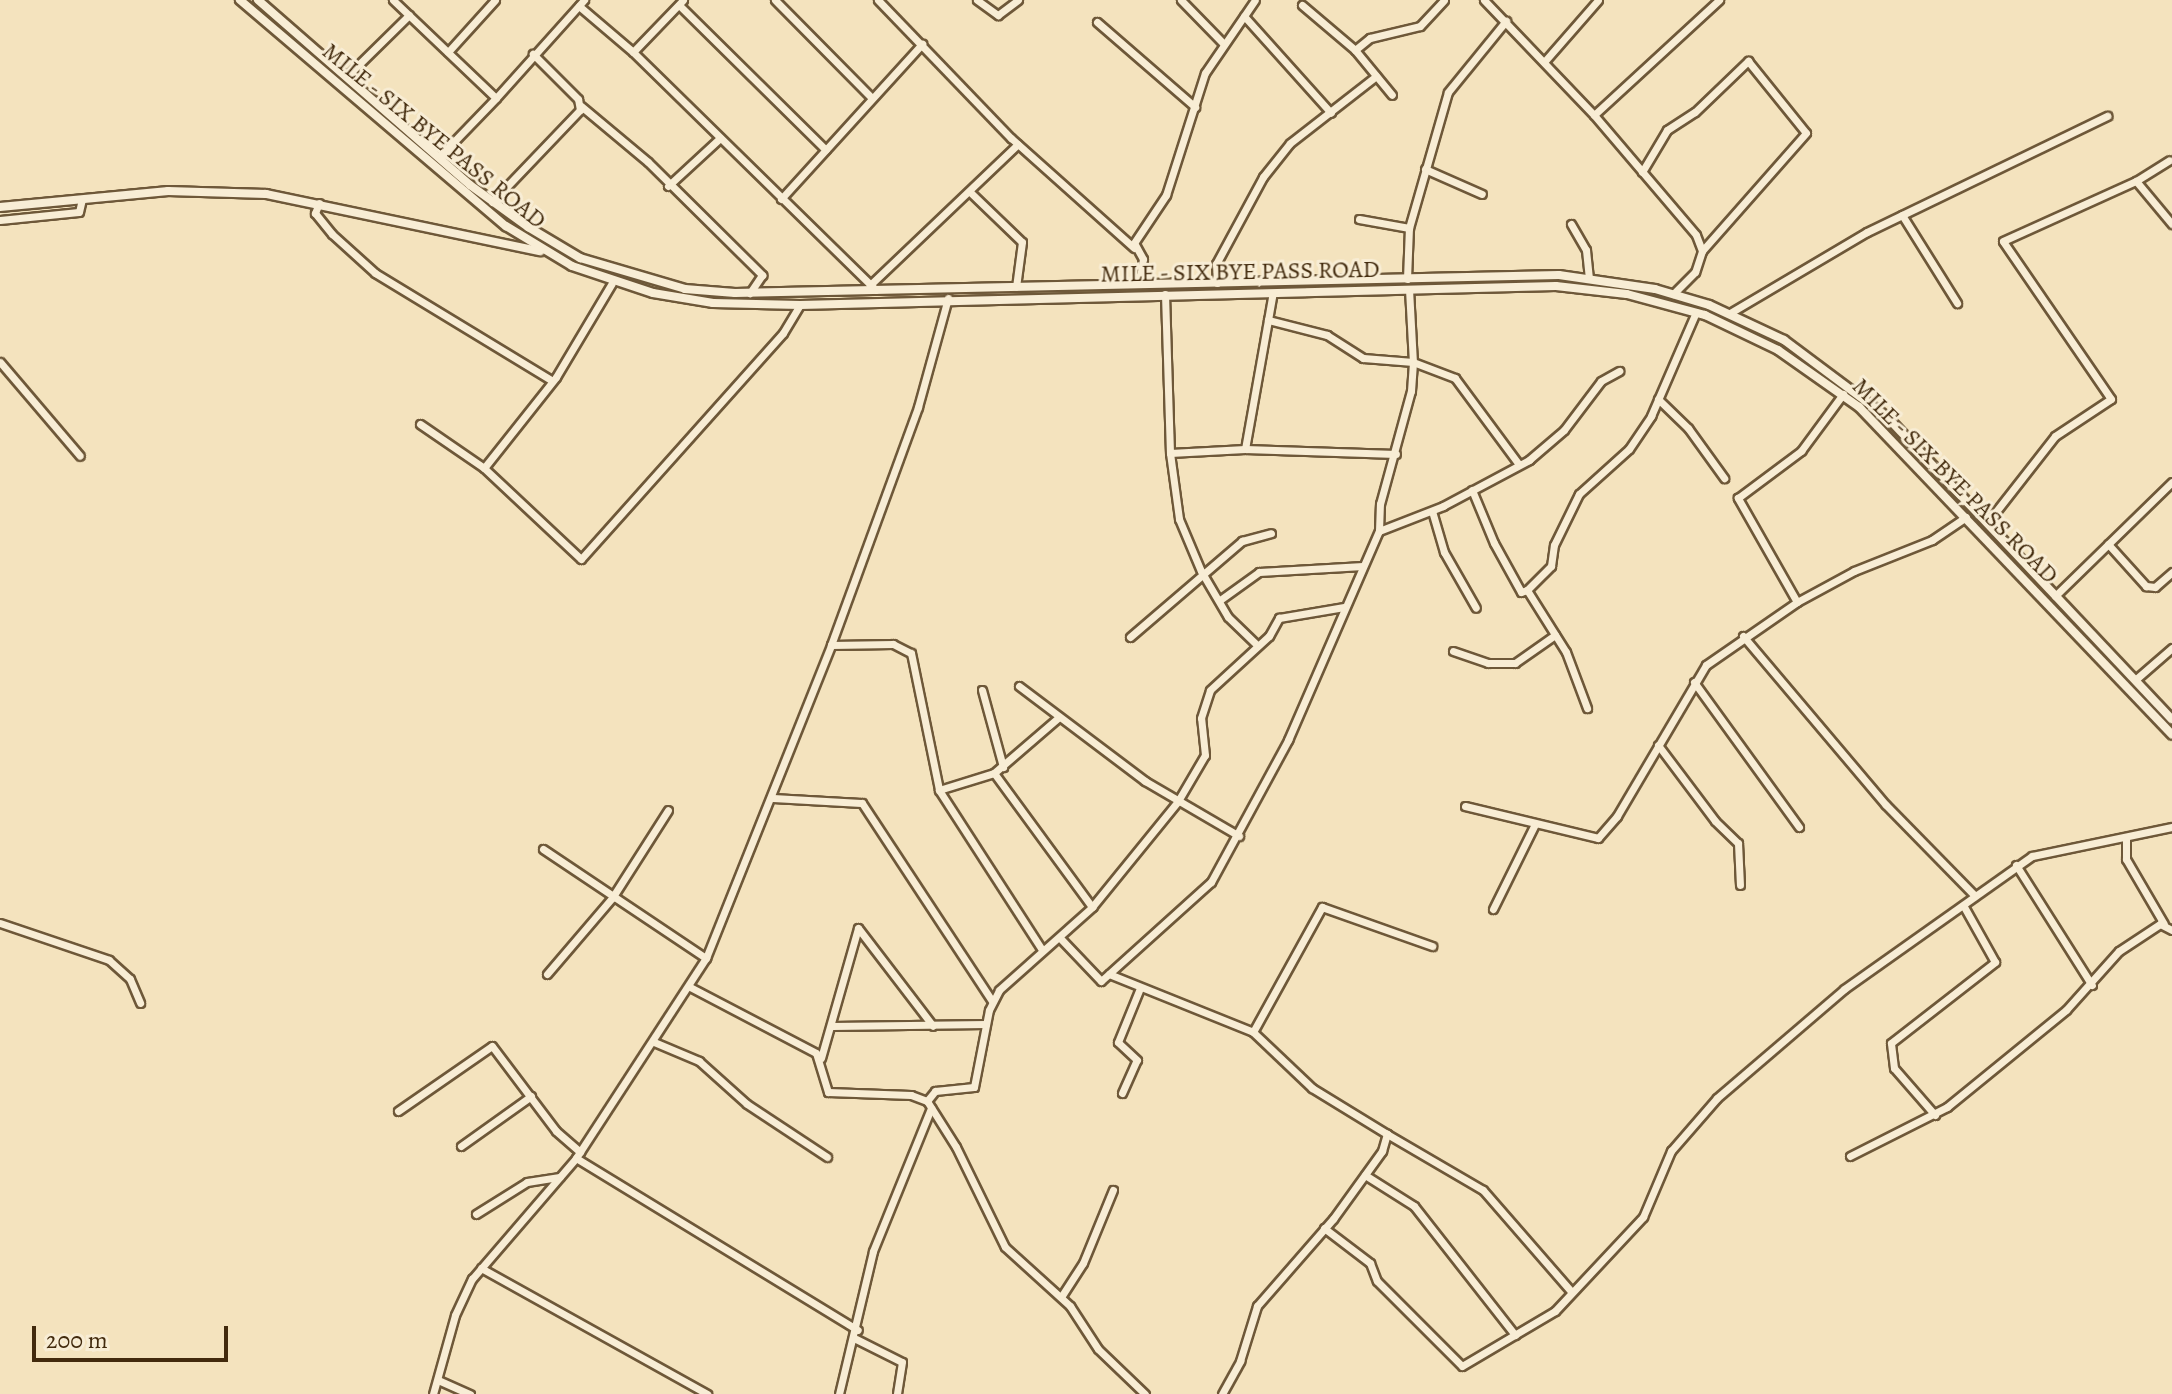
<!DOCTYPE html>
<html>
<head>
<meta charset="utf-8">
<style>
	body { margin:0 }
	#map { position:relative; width:2172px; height:1394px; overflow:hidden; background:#f4e3be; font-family:Alegreya,serif }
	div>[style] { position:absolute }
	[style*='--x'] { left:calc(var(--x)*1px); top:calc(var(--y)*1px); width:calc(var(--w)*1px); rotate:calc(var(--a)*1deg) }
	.roads { filter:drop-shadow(2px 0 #6e5839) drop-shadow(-2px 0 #6e5839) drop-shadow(0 2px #6e5839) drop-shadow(0 -2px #6e5839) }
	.minor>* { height:7px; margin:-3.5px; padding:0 3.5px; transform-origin:3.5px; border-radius:3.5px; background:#f8edd5 }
	.tertiary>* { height:8px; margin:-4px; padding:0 4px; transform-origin:4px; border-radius:4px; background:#f8edd5 }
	span { translate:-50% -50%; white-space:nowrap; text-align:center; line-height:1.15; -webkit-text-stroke:6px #f8edd5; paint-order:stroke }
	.street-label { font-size:24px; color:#422a0d }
	.scale { position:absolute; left:32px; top:1326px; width:196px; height:36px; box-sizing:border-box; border:4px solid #422a0d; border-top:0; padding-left:10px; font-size:24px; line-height:28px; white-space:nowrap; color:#422a0d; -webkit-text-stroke:6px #f8edd5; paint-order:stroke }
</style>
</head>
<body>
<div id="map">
	<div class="roads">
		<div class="minor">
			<div style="--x:393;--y:0;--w:142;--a:43.6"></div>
			<div style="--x:496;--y:98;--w:81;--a:134"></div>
			<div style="--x:775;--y:0;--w:136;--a:45.3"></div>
			<div style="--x:878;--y:0;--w:192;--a:46.1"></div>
			<div style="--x:1011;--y:138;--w:165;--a:41.8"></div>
			<div style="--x:977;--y:0;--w:26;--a:36"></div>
			<div style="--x:998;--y:15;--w:25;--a:-37"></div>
			<div style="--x:1181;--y:0;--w:60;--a:45.7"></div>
			<div style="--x:1484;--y:0;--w:159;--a:46.3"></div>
			<div style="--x:1594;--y:115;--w:157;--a:49.6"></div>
			<div style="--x:1696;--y:235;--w:17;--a:69"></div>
			<div style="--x:1702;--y:251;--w:22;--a:108"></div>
			<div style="--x:1695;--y:272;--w:31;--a:135"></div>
			<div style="--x:679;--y:5;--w:206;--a:44.6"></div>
			<div style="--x:1302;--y:5;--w:70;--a:40.3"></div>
			<div style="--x:1355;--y:50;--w:58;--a:50.6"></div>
			<div style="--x:579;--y:6;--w:71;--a:40.4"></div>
			<div style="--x:633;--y:52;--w:72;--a:-46.1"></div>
			<div style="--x:1244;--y:16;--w:130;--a:48.1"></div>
			<div style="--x:1097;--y:22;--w:130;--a:40.9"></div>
			<div style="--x:1355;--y:50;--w:19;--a:-39"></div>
			<div style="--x:1370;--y:38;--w:51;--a:-13.5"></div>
			<div style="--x:1420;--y:26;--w:35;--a:-47"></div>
			<div style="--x:448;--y:52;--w:70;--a:-47.9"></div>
			<div style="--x:633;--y:52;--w:340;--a:44.4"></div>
			<div style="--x:1544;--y:62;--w:82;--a:-48.9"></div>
			<div style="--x:347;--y:76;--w:87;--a:-44.5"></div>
			<div style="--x:496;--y:98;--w:132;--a:-48.1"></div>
			<div style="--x:581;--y:106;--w:87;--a:39.9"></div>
			<div style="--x:648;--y:162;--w:161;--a:44.7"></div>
			<div style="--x:762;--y:275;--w:22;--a:124"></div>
			<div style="--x:1594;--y:115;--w:170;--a:-42.6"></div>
			<div style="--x:1425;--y:169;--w:62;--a:23.7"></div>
			<div style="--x:1642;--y:172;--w:49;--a:-59.2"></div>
			<div style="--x:1667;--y:130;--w:33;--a:-33"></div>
			<div style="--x:1695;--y:112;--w:74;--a:-43.9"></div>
			<div style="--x:1748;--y:61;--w:92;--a:51.1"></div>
			<div style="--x:1806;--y:133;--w:157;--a:131.4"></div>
			<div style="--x:2136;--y:181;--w:56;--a:50.1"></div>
			<div style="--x:668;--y:186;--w:71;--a:-42.7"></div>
			<div style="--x:970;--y:192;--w:72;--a:43.9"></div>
			<div style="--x:1022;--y:242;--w:45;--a:97.6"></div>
			<div style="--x:781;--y:199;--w:210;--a:-47.7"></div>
			<div style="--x:492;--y:202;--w:127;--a:-46.3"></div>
			<div style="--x:580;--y:110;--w:11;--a:-100"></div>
			<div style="--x:578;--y:99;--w:64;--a:-135"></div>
			<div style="--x:319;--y:203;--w:11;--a:112"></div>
			<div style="--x:315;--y:213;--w:27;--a:51"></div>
			<div style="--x:332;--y:234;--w:58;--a:42.2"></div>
			<div style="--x:375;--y:273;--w:206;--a:31.3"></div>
			<div style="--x:1902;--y:215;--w:104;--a:58"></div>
			<div style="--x:1359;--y:219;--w:51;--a:10.2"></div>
			<div style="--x:0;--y:220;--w:79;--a:-5.8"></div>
			<div style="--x:79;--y:212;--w:13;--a:-77"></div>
			<div style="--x:1571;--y:224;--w:30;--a:60"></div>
			<div style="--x:1586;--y:250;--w:27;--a:84"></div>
			<div style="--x:1407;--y:279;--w:51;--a:-87.8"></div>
			<div style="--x:1409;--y:228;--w:141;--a:-74"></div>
			<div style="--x:1448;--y:92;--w:92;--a:-50.8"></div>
			<div style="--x:1217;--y:283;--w:19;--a:-93"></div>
			<div style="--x:1216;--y:264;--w:99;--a:-61.6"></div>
			<div style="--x:1263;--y:177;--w:43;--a:-51.5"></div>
			<div style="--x:1290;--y:143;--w:109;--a:-37.9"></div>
			<div style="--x:1139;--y:284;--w:25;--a:-81"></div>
			<div style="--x:1143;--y:259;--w:18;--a:-119"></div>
			<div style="--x:1134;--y:243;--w:58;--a:-56.3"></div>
			<div style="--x:1166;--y:195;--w:128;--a:-72.3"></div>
			<div style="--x:1205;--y:73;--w:88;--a:-55.6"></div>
			<div style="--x:870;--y:285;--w:204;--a:-43.6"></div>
			<div style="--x:1409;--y:289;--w:73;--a:86.9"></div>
			<div style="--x:1413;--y:362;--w:45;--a:20.9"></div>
			<div style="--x:1455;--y:378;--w:106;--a:53.5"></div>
			<div style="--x:1165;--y:294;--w:159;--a:88.2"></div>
			<div style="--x:1170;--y:453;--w:75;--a:-3.1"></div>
			<div style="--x:1245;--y:449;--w:151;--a:1.9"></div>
			<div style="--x:1730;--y:313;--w:159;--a:-30.6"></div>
			<div style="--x:1867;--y:232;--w:267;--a:-25.8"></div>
			<div style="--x:0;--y:362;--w:123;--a:49.6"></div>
			<div style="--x:1658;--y:399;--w:42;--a:44"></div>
			<div style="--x:1688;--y:428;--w:62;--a:54.2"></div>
			<div style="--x:420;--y:424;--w:78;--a:34.5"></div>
			<div style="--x:484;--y:468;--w:133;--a:43.2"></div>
			<div style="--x:581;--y:559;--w:303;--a:-48.2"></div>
			<div style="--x:783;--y:333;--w:33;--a:-59"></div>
			<div style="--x:1245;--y:449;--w:131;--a:-79.9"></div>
			<div style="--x:1170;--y:453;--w:67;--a:82.2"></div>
			<div style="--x:1179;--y:519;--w:56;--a:67.1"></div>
			<div style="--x:1201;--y:571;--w:53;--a:59.6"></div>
			<div style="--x:1228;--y:617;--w:40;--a:44"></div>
			<div style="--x:484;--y:468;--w:116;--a:-51.6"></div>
			<div style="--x:556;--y:377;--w:109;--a:-59.2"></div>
			<div style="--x:1472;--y:490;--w:57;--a:67.5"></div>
			<div style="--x:1494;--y:543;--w:56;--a:61.1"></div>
			<div style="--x:1521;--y:592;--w:6;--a:-18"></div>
			<div style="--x:1527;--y:590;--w:34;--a:-45"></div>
			<div style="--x:1551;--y:566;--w:21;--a:-82"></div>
			<div style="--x:1554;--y:545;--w:57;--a:-63.9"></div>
			<div style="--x:1579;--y:494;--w:67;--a:-42"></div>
			<div style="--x:1629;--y:449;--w:40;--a:-56"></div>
			<div style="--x:1651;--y:416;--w:113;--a:-66.6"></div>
			<div style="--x:1432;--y:511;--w:43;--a:73.7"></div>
			<div style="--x:1444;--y:552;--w:64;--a:60.3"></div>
			<div style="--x:1987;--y:523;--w:110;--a:-52"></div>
			<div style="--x:2055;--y:436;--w:67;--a:-33.5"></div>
			<div style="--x:2111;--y:399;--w:191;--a:-124.4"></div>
			<div style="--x:2003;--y:241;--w:146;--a:-24.3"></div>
			<div style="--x:2136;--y:181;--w:39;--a:-32"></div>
			<div style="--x:1379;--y:531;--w:69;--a:-21.3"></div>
			<div style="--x:1443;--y:506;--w:98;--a:-28.1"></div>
			<div style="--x:1529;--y:460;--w:46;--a:-40.6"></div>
			<div style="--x:1564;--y:430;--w:61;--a:-52.9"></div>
			<div style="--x:1601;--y:381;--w:21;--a:-29"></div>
			<div style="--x:2108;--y:544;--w:57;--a:47.9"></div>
			<div style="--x:2146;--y:586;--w:9;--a:6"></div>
			<div style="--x:2155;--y:587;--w:23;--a:-41"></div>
			<div style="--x:1527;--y:590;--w:73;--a:57.8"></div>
			<div style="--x:1566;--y:652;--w:60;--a:69.4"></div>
			<div style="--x:2055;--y:596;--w:163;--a:-44.3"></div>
			<div style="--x:1220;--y:600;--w:48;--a:-35.7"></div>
			<div style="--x:1259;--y:572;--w:104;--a:-3.3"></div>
			<div style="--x:1797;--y:602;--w:120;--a:-119.6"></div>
			<div style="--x:1738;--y:498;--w:79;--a:-36.7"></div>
			<div style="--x:1801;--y:451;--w:71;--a:-53.6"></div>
			<div style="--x:1743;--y:636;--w:221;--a:49.8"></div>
			<div style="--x:1886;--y:805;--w:127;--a:45.6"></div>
			<div style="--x:1130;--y:637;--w:148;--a:-40.6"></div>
			<div style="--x:1242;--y:541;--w:30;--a:-15"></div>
			<div style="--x:831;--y:645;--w:62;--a:-0.9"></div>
			<div style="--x:893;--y:644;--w:20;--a:27"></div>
			<div style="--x:911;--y:653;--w:140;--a:78.4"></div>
			<div style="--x:939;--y:790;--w:188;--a:57.2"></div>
			<div style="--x:1453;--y:651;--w:37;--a:19"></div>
			<div style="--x:1488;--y:663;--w:27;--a:0"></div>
			<div style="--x:1515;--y:663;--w:49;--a:-35"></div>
			<div style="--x:2135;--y:680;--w:49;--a:-40.9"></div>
			<div style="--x:1694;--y:682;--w:179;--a:54.1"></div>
			<div style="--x:1019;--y:686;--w:158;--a:37"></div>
			<div style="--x:1145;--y:781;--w:109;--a:30.3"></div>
			<div style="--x:982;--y:690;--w:80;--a:74.7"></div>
			<div style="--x:1658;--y:745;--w:95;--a:53.1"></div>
			<div style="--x:1715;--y:821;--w:32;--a:44"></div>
			<div style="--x:1738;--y:843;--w:42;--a:87.3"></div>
			<div style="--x:994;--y:773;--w:166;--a:53.8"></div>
			<div style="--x:939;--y:790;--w:58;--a:-17.2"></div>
			<div style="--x:994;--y:773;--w:86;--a:-40.7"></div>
			<div style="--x:772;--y:798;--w:90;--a:3.2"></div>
			<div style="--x:862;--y:803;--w:237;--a:56.7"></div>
			<div style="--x:1465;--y:806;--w:137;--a:13.5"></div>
			<div style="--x:1598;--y:838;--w:29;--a:-49"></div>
			<div style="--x:1617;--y:816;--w:175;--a:-59.5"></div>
			<div style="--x:1706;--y:665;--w:111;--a:-34.7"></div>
			<div style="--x:1797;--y:602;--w:65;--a:-28.5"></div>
			<div style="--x:1854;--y:571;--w:84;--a:-21.7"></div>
			<div style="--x:1932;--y:540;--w:41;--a:-34.1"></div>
			<div style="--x:2126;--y:838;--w:21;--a:90"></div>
			<div style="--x:2126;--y:859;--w:75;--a:59.7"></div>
			<div style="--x:543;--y:849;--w:196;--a:33.8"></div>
			<div style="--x:2016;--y:865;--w:142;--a:57.7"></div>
			<div style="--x:1493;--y:909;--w:95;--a:-63.7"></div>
			<div style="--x:0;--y:923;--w:115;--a:18.7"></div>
			<div style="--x:109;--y:960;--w:28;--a:42"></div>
			<div style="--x:130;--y:979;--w:26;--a:67"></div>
			<div style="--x:1061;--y:939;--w:58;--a:46.4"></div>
			<div style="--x:1101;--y:981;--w:148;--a:-42"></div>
			<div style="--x:1211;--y:882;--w:162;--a:-61.5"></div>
			<div style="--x:1288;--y:740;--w:228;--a:-66.5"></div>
			<div style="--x:1379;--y:531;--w:27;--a:-88"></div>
			<div style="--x:1380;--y:504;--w:117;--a:-74.7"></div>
			<div style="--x:1411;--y:391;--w:29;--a:-86"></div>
			<div style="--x:1413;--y:362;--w:50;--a:-175.4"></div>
			<div style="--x:1363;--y:358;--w:43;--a:-147.4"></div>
			<div style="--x:1327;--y:335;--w:61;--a:-165.7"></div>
			<div style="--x:1268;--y:320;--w:27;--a:-80"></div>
			<div style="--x:547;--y:974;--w:100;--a:-49.5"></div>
			<div style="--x:612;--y:898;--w:104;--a:-57.5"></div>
			<div style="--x:1109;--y:974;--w:155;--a:21.9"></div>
			<div style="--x:1253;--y:1032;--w:143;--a:-61.1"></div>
			<div style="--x:1322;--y:907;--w:117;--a:19.5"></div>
			<div style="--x:690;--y:987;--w:142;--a:27.6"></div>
			<div style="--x:816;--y:1053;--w:41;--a:72.9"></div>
			<div style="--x:828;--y:1092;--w:83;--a:2.1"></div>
			<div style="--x:911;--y:1095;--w:17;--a:21"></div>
			<div style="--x:927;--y:1101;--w:54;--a:57.8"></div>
			<div style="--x:956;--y:1147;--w:111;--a:63.9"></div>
			<div style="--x:1005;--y:1247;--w:88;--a:42.2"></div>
			<div style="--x:1070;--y:1306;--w:51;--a:56.9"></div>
			<div style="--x:1098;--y:1349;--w:65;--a:43.8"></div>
			<div style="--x:832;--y:1026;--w:154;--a:-0.7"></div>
			<div style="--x:654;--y:1042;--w:49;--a:22.9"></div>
			<div style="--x:699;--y:1061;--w:64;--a:41.9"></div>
			<div style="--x:747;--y:1104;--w:96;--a:33.5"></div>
			<div style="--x:821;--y:1058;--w:135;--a:-74.1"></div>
			<div style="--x:858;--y:928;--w:123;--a:52.6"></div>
			<div style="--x:1122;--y:1093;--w:36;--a:-66"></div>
			<div style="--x:1137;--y:1060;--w:26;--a:-137"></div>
			<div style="--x:1118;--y:1042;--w:58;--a:-67.8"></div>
			<div style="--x:927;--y:1101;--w:13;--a:-51"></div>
			<div style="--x:935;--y:1091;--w:39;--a:-6"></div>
			<div style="--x:974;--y:1087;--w:78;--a:-79"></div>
			<div style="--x:989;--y:1010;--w:22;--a:-63"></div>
			<div style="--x:999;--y:990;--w:125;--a:-41.7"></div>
			<div style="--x:1092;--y:907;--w:136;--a:-50.9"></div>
			<div style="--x:1178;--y:801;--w:53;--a:-59.6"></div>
			<div style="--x:1205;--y:755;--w:37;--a:-96"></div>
			<div style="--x:1201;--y:718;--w:29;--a:-72"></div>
			<div style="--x:1210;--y:690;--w:80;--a:-42.5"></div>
			<div style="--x:1269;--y:636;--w:21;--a:-61"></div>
			<div style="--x:1279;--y:618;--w:66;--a:-9.6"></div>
			<div style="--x:398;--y:1111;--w:114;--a:-34.7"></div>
			<div style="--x:492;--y:1046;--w:106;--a:53"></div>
			<div style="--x:556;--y:1131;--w:32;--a:41"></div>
			<div style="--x:1935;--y:1115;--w:62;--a:-131.1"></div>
			<div style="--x:1894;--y:1068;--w:25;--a:-97"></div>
			<div style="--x:1891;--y:1043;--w:132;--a:-37.9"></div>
			<div style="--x:1995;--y:962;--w:65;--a:-119.3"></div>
			<div style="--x:1387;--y:1134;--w:111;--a:30.3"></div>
			<div style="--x:1483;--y:1190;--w:133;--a:49"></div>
			<div style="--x:461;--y:1146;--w:86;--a:-35.5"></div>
			<div style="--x:1850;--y:1156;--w:109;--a:-26.8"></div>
			<div style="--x:1947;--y:1107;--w:154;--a:-39.2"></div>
			<div style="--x:2066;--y:1010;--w:79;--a:-48.1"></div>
			<div style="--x:2119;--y:951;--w:49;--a:-33.4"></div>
			<div style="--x:2160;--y:924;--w:13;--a:27"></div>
			<div style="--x:576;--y:1158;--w:330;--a:31.4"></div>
			<div style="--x:1365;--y:1175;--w:58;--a:32.3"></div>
			<div style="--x:1414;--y:1206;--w:164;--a:51.9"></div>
			<div style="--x:476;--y:1214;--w:60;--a:-32.1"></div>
			<div style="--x:527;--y:1182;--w:33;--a:-9"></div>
			<div style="--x:1324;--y:1228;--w:58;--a:37.3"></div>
			<div style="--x:1370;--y:1263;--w:19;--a:69"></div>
			<div style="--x:1377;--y:1281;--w:120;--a:45"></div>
			<div style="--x:1462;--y:1366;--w:108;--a:-30.6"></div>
			<div style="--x:1555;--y:1311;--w:129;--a:-46.9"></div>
			<div style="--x:1643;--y:1217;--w:72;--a:-67"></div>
			<div style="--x:1671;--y:1151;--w:70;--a:-49"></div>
			<div style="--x:1717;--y:1098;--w:167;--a:-40.6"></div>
			<div style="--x:1844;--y:989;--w:230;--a:-35.3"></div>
			<div style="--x:2032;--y:856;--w:143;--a:-11.7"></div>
			<div style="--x:481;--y:1268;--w:259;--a:29.1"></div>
			<div style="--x:1061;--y:1297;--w:40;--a:-57.1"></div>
			<div style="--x:1083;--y:1263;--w:79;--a:-67.7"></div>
			<div style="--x:856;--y:1339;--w:51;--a:26.6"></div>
			<div style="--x:902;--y:1362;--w:32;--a:99"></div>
			<div style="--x:438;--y:1380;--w:35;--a:24"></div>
			<div style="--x:433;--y:1394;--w:82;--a:-74.4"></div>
			<div style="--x:455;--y:1315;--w:40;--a:-65"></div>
			<div style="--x:472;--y:1279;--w:160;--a:-49.3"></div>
			<div style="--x:576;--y:1158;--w:239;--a:-57"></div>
			<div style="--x:706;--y:958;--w:337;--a:-68.2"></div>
			<div style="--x:831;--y:645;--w:253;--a:-69.9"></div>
			<div style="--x:918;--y:407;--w:113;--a:-74.6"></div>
			<div style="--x:839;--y:1394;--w:147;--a:-76.6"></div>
			<div style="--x:873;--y:1251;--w:154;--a:-67.9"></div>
			<div style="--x:1222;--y:1394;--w:38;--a:-61"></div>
			<div style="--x:1240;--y:1361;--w:58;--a:-72.8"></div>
			<div style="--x:1257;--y:1306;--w:116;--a:-48.9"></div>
			<div style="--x:1333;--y:1219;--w:84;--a:-54.2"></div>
			<div style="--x:1382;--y:1151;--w:18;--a:-74"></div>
			<div style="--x:1387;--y:1134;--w:88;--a:-148.5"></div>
			<div style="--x:1312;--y:1088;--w:81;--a:-136.5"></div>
		</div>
		<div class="tertiary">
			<div style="--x:240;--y:0;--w:349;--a:40.4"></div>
			<div style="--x:506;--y:226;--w:77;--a:31.2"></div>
			<div style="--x:572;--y:266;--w:85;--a:18.4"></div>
			<div style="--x:653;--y:293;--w:61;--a:9.5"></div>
			<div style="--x:713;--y:303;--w:87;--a:1.3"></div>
			<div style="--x:800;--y:305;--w:756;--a:-1.44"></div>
			<div style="--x:1556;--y:286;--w:71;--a:6.4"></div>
			<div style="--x:1627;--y:294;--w:81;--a:15.1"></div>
			<div style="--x:1705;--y:315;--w:81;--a:25.6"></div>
			<div style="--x:1778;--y:350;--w:99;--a:35.1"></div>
			<div style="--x:1859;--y:407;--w:453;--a:46.3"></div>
			<div style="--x:258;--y:0;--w:281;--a:41.1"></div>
			<div style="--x:470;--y:185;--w:72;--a:35.9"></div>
			<div style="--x:528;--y:227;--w:61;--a:30.8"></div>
			<div style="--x:580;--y:258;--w:109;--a:16.4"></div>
			<div style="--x:685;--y:289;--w:50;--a:4.6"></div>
			<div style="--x:735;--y:293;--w:824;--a:-1.25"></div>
			<div style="--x:1559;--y:275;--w:97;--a:8.3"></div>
			<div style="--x:1655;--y:289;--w:56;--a:16.5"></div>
			<div style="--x:1709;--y:305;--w:83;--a:25"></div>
			<div style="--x:1784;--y:340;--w:129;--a:36.8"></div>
			<div style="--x:1887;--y:417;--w:415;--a:46.7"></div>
			<div style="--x:0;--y:207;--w:169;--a:-5.4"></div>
			<div style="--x:168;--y:191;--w:98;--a:1.8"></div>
			<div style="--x:266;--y:194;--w:280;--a:11.8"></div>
		</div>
	</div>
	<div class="street-label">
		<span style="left:434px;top:136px;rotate:39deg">MILE - SIX BYE PASS ROAD</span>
		<span style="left:1240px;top:272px;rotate:-1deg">MILE - SIX BYE PASS ROAD</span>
		<span style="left:1955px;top:481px;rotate:45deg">MILE - SIX BYE PASS ROAD</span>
	</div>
	<div class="scale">200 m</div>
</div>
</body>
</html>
